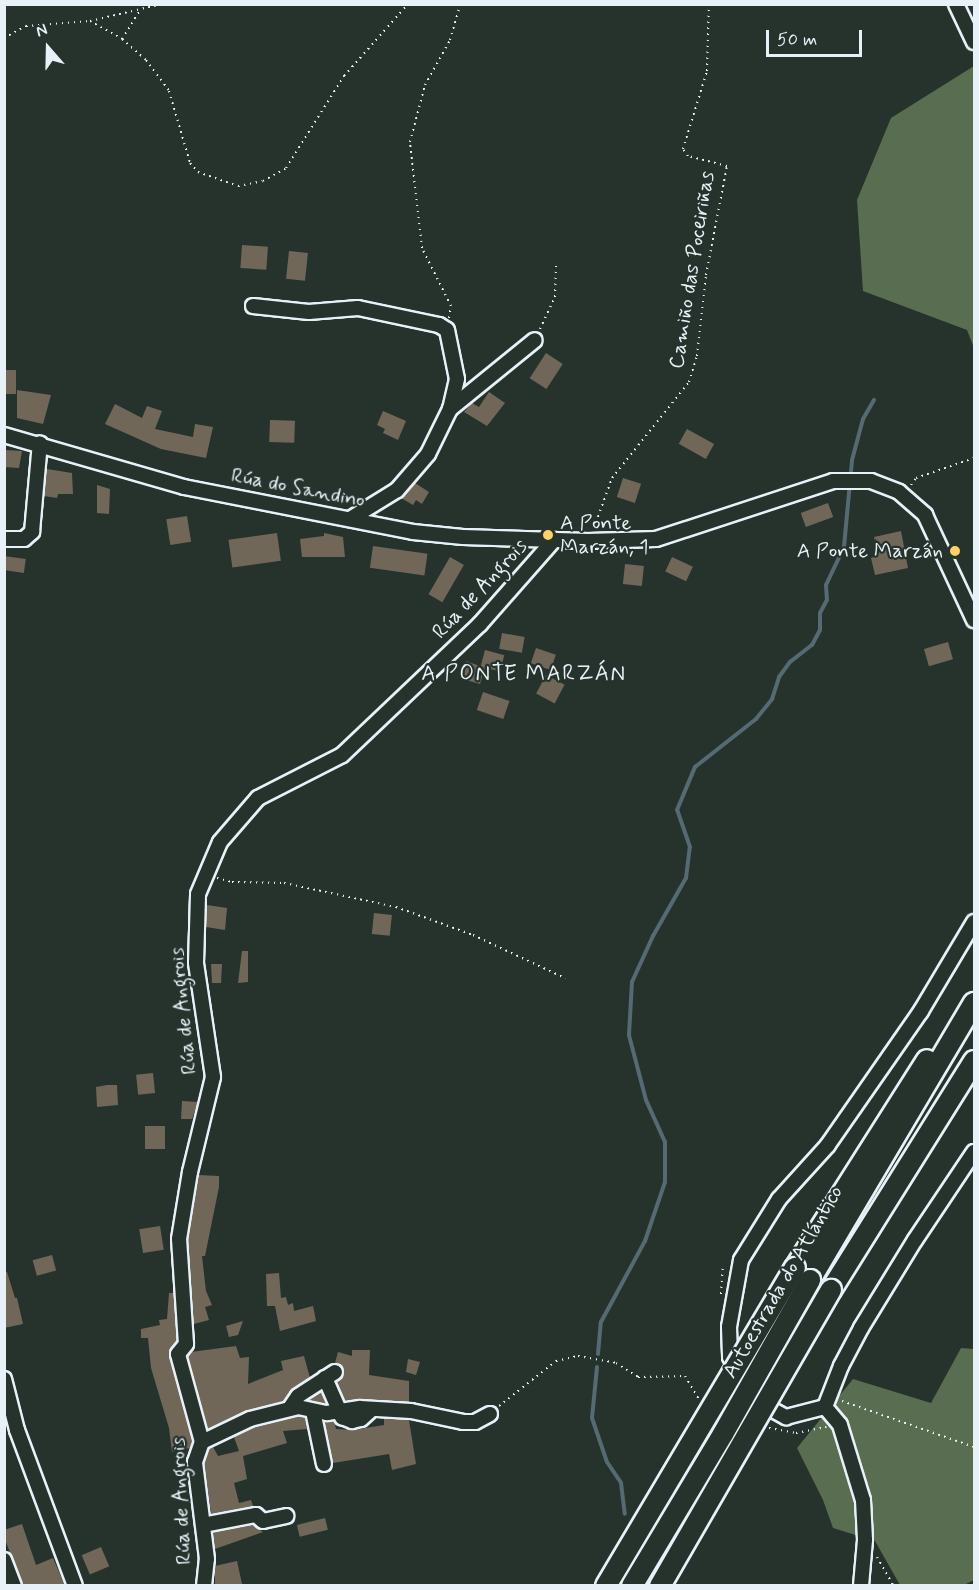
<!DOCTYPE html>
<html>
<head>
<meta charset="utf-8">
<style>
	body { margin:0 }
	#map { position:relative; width:979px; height:1590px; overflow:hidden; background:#26332d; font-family:Mynerve,sans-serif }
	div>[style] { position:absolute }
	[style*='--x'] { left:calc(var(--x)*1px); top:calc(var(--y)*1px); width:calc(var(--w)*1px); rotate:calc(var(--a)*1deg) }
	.green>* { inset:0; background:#596d51 }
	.stream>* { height:4px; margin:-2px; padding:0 2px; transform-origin:2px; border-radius:2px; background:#566a73 }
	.building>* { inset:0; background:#716759; transform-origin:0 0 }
	.path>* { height:2px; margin-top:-1px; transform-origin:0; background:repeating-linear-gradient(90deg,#e8f1f8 0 1.5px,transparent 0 6px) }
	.roads { filter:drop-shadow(2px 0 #e8f1f8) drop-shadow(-2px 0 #e8f1f8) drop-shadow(0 2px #e8f1f8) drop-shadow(0 -2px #e8f1f8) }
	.minor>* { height:14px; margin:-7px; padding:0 7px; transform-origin:7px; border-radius:7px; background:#26332d }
	.highway>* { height:20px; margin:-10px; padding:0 10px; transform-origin:10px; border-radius:10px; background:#26332d }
	.bridges { filter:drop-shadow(2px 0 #e8f1f8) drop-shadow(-2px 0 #e8f1f8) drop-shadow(0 2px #e8f1f8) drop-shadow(0 -2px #e8f1f8) }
	.highway-bridge>* { height:20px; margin:-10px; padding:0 10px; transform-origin:10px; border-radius:10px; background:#26332d }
	.dots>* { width:16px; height:16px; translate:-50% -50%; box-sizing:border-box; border:3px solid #26332d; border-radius:50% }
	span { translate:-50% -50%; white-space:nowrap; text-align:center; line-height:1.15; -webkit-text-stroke:4.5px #26332d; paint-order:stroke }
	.street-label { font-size:21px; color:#e8f1f8 }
	.poi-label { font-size:21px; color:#e8f1f8 }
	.left { translate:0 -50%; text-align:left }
	.right { translate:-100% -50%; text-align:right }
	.neighbourhood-label { font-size:22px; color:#e8f1f8; letter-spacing:1.5px }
	.frame { position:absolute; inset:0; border:6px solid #e8f1f8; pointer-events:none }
	.north { position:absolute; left:18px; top:18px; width:60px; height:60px; -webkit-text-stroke:4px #26332d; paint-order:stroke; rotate:340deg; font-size:16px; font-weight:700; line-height:24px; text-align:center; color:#e8f1f8 }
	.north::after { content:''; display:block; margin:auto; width:21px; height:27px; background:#e8f1f8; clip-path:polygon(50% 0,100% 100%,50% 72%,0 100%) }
	.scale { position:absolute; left:766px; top:30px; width:96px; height:27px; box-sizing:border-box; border:3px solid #e8f1f8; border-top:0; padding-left:8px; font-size:18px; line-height:21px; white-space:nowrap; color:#e8f1f8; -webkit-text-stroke:4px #26332d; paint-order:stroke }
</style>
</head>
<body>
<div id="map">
	<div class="green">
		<div style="clip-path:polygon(974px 66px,974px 348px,967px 330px,863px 291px,857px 200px,891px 118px)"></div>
		<div style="clip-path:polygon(961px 1348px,974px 1349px,974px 1580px,964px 1585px,900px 1585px,875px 1541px,833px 1528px,823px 1500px,797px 1448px,853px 1379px,931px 1403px)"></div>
	</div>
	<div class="stream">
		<div style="--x:598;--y:1354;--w:32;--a:-85"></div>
		<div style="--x:601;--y:1322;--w:92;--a:-61.5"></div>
		<div style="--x:645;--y:1241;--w:62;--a:-71.3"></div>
		<div style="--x:665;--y:1182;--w:40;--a:-90"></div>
		<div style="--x:665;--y:1142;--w:46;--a:-114.3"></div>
		<div style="--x:646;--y:1100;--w:67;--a:-104.7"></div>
		<div style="--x:629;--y:1035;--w:53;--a:-86.8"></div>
		<div style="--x:632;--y:982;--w:51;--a:-65.5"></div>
		<div style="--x:653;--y:936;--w:67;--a:-60.4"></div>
		<div style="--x:686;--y:878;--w:31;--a:-83"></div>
		<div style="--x:690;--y:847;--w:39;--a:-109"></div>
		<div style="--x:677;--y:810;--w:47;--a:-67.3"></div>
		<div style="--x:695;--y:767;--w:78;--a:-38.2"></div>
		<div style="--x:756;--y:719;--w:26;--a:-51"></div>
		<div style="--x:772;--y:699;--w:23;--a:-72"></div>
		<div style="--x:779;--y:677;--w:19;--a:-54"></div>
		<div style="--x:790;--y:662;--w:28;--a:-38"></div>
		<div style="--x:812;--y:645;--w:17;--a:-62"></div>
		<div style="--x:820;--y:630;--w:17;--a:-90"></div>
		<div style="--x:820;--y:613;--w:15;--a:-62"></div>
		<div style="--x:827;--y:600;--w:15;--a:-94"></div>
		<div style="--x:826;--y:585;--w:42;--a:-64.7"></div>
		<div style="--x:844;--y:547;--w:87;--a:-84.7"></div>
		<div style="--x:852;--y:460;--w:42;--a:-75"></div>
		<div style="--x:863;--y:419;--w:22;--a:-60"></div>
		<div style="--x:597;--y:1367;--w:51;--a:95.6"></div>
		<div style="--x:592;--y:1418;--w:46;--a:71.2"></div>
		<div style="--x:607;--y:1462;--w:25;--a:56"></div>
		<div style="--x:621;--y:1483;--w:31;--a:83"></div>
	</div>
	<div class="building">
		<div style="left:242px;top:245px;width:26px;height:23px;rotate:4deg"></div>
		<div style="left:289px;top:251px;width:19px;height:28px;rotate:6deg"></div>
		<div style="left:546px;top:353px;width:20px;height:30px;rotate:33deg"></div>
		<div style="left:4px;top:370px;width:12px;height:24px"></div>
		<div style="clip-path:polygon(17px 390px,51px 395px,43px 424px,17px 418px)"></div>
		<div style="clip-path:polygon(489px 392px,505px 403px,487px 426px,464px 412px,472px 403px,479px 407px)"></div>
		<div style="clip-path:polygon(115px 404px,142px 418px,147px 406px,162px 411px,155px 429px,193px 437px,195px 424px,213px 427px,206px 458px,161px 449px,105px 424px)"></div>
		<div style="clip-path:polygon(383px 411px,406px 421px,398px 440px,383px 433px,385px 429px,377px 425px)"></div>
		<div style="left:270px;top:420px;width:25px;height:22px;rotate:2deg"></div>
		<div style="left:687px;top:429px;width:31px;height:17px;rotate:29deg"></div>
		<div style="clip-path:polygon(4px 450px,22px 451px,19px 468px,4px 467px)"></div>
		<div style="clip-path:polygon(47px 469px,72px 473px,73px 494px,58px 494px,57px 498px,44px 496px)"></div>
		<div style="left:623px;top:478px;width:19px;height:20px;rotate:18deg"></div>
		<div style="clip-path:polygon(415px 483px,429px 492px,422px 504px,416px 500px,413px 505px,401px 498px)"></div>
		<div style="clip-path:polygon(97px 485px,110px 489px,109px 514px,97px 513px)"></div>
		<div style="left:828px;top:503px;width:15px;height:29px;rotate:70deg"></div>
		<div style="left:187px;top:516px;width:26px;height:21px;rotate:81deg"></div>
		<div style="clip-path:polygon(901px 531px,908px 568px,875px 575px,871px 558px,878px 556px,874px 537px)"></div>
		<div style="left:277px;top:533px;width:28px;height:49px;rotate:82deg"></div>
		<div style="clip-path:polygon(324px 533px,343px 537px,345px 557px,302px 557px,300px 539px,324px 536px)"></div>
		<div style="left:373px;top:546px;width:55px;height:22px;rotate:8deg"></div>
		<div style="left:4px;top:556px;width:22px;height:14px;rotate:8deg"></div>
		<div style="left:450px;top:557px;width:16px;height:43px;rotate:30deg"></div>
		<div style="left:672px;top:557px;width:23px;height:16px;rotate:25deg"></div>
		<div style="left:625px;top:564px;width:19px;height:20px;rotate:6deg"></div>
		<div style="left:502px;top:633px;width:23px;height:16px;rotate:10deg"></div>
		<div style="left:948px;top:642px;width:18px;height:25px;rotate:74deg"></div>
		<div style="left:536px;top:648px;width:21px;height:16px;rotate:19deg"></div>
		<div style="left:485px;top:650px;width:20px;height:17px;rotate:15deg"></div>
		<div style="clip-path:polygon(466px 661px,485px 668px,480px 684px,462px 679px)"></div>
		<div style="left:546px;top:675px;width:21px;height:21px;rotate:28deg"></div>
		<div style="left:483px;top:692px;width:28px;height:19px;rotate:19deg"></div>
		<div style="clip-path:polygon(207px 905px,227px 908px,225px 930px,206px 927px)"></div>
		<div style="left:374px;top:913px;width:18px;height:21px;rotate:6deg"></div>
		<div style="clip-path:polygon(242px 951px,248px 951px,248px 982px,238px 983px)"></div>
		<div style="clip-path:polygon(211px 964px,222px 964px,221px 983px,212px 983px)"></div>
		<div style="left:153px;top:1073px;width:20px;height:17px;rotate:84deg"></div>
		<div style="clip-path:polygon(107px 1085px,117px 1085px,118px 1105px,97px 1107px,96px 1087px)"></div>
		<div style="clip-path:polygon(182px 1101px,198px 1102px,192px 1119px,181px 1119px)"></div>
		<div style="left:145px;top:1126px;width:20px;height:23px"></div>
		<div style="clip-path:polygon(199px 1175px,219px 1176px,219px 1187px,205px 1256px,202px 1256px,206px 1291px,212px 1305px,205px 1307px,209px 1320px,194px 1324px,188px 1239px)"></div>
		<div style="left:160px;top:1226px;width:24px;height:21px;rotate:81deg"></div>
		<div style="left:52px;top:1255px;width:16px;height:20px;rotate:75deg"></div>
		<div style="clip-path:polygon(4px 1272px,7px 1272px,15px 1298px,17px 1298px,23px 1324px,4px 1328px)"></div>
		<div style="clip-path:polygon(279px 1273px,281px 1298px,286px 1297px,288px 1305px,293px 1303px,294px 1311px,313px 1306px,316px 1321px,280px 1331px,275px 1306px,267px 1306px,266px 1274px)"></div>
		<div style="clip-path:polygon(169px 1293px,174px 1293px,177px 1341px,169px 1356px,193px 1442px,190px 1448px,172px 1452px,169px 1428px,151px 1368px,148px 1338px,141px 1338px,141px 1329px,160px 1325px,159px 1320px,167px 1319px)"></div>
		<div style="clip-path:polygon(243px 1321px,238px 1335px,229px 1337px,226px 1326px)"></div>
		<div style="clip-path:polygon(236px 1346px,240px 1358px,249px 1357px,248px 1384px,283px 1370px,281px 1361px,304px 1356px,310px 1378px,293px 1389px,284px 1401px,246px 1411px,208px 1429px,188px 1356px,191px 1352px)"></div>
		<div style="clip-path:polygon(352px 1350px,370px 1350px,369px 1375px,409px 1381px,409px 1402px,361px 1399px,345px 1401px,336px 1382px,343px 1377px,344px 1371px,335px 1363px,338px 1352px,352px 1356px)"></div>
		<div style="clip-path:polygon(408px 1359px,420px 1362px,416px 1375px,406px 1372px)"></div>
		<div style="clip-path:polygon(321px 1392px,326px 1404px,308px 1400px)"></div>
		<div style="clip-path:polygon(298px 1416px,305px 1418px,307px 1429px,283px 1431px,287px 1443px,243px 1456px,247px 1479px,234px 1483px,239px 1503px,251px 1500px,253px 1506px,211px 1514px,204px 1463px,209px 1449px,213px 1447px,218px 1456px,239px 1451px,234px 1437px,253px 1428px)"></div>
		<div style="clip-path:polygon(384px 1418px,409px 1420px,416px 1464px,392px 1470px,389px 1454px,333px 1463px,324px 1422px,334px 1421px,336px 1429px,353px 1430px,384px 1425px)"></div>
		<div style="left:325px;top:1518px;width:12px;height:29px;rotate:76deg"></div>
		<div style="clip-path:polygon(22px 1524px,36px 1565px,53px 1558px,65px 1586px,23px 1586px,4px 1537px,4px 1530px)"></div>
		<div style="clip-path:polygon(253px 1525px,263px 1532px,215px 1549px,213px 1532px)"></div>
		<div style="left:101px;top:1547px;width:21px;height:21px;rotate:67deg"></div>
		<div style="clip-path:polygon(237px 1561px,242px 1584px,215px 1586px,215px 1566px)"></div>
	</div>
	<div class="path">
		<div style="--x:90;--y:21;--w:37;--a:29"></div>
		<div style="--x:122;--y:39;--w:32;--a:41"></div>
		<div style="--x:146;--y:60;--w:39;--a:53"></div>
		<div style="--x:169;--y:91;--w:75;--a:73.7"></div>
		<div style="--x:190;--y:163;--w:12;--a:48"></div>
		<div style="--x:198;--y:172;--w:42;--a:19.3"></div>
		<div style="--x:238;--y:186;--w:25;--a:-11"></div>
		<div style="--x:263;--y:181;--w:26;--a:-29"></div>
		<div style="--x:286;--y:168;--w:109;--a:-57.8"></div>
		<div style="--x:344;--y:76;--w:96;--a:-48.4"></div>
		<div style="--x:4;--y:38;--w:25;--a:-29"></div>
		<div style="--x:26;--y:26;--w:64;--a:-4.5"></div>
		<div style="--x:90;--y:21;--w:74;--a:-13.3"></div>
		<div style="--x:122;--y:39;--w:32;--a:-58"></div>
		<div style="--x:4;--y:151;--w:2;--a:0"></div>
		<div style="--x:449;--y:318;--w:12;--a:-81"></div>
		<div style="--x:451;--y:306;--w:65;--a:-116.6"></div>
		<div style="--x:422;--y:248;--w:107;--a:-96.5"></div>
		<div style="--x:410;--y:142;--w:59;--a:-75.3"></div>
		<div style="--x:425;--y:85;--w:51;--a:-60.9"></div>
		<div style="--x:450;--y:40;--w:37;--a:-74"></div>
		<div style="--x:540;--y:329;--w:35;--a:-65"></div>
		<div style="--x:555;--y:297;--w:31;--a:-88"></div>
		<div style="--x:911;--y:485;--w:9;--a:-54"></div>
		<div style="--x:916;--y:478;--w:61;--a:-19"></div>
		<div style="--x:594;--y:528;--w:53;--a:-70.2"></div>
		<div style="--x:612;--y:478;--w:123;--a:-51.3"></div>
		<div style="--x:689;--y:382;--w:27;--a:-73"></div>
		<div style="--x:697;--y:356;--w:81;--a:-83.7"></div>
		<div style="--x:706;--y:275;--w:111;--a:-79.1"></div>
		<div style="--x:727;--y:166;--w:40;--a:-165.6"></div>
		<div style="--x:688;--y:156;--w:9;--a:-126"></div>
		<div style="--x:683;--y:149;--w:82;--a:-72.9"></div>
		<div style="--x:707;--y:71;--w:67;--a:-88.3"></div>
		<div style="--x:217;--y:878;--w:16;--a:15"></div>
		<div style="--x:232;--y:882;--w:52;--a:1.1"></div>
		<div style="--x:284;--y:883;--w:115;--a:12.1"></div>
		<div style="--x:396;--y:907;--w:82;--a:20"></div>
		<div style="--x:473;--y:935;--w:102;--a:25.1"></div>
		<div style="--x:721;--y:1294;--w:28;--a:-86"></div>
		<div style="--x:842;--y:1401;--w:140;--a:19.2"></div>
		<div style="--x:499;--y:1406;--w:73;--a:-38.3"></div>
		<div style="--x:556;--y:1361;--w:23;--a:-13"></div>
		<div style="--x:578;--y:1356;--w:39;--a:10"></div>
		<div style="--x:616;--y:1363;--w:26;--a:32"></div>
		<div style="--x:638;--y:1377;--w:47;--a:-1.2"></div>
		<div style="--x:685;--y:1376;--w:27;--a:59"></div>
		<div style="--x:769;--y:1428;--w:27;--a:10"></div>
		<div style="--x:796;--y:1433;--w:31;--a:-11"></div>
		<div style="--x:877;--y:1557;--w:34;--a:60"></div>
	</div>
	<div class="roads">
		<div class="minor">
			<div style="--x:956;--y:4;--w:42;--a:64.7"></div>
			<div style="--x:253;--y:306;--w:56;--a:6.1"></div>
			<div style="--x:309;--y:312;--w:49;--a:-4.7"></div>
			<div style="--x:358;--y:308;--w:83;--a:11.9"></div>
			<div style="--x:439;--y:325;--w:9;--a:32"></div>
			<div style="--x:447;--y:330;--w:50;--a:78.5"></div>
			<div style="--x:457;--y:379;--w:31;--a:103"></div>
			<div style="--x:450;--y:409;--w:50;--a:116.1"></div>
			<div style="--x:428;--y:454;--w:48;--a:130.7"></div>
			<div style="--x:397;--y:490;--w:55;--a:148.3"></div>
			<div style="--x:450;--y:409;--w:109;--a:-39.1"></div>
			<div style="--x:4;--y:435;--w:187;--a:16.1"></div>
			<div style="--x:184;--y:487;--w:233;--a:11.1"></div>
			<div style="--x:413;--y:532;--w:50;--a:5.7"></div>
			<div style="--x:463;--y:537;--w:125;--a:1.8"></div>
			<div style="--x:588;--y:541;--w:68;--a:-1.7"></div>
			<div style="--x:656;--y:539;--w:186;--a:-18.1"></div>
			<div style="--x:833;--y:481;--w:38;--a:0"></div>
			<div style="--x:871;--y:481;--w:30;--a:21"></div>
			<div style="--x:899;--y:492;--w:35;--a:41"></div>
			<div style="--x:925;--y:515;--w:116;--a:65"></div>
			<div style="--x:4;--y:539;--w:20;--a:0"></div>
			<div style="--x:24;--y:539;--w:11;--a:-41"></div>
			<div style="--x:32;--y:532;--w:89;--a:-84.9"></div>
			<div style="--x:974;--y:922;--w:104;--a:120.8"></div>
			<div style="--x:921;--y:1011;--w:163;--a:124.8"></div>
			<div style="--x:828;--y:1145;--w:73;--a:132.2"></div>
			<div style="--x:779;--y:1199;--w:72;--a:121.9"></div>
			<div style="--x:741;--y:1260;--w:68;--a:100.2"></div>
			<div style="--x:729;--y:1327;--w:30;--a:88"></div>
			<div style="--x:730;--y:1357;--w:48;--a:61.3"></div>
			<div style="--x:753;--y:1399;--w:38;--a:29"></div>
			<div style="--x:786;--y:1417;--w:40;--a:-14.4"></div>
			<div style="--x:825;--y:1407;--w:44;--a:-68.7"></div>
			<div style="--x:841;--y:1366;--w:43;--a:-62.2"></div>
			<div style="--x:861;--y:1328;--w:103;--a:-58.5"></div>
			<div style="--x:915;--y:1240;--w:106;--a:-56.2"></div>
			<div style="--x:325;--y:1378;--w:43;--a:66.4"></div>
			<div style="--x:342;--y:1417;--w:11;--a:22"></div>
			<div style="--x:352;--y:1421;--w:9;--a:-13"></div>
			<div style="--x:361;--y:1419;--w:13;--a:-42"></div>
			<div style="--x:4;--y:1379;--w:53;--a:75.7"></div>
			<div style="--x:17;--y:1430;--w:166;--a:69.6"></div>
			<div style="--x:825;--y:1407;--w:23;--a:50"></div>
			<div style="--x:840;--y:1425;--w:78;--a:73"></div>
			<div style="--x:863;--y:1500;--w:40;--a:87.1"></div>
			<div style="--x:865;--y:1540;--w:46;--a:95"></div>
			<div style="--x:290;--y:1408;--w:14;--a:-56"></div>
			<div style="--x:298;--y:1396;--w:44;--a:-33"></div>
			<div style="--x:313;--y:1411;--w:54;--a:78.3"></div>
			<div style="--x:202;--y:1442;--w:53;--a:-25.6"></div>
			<div style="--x:250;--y:1419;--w:49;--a:-14"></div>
			<div style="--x:298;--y:1407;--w:30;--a:12"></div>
			<div style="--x:327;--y:1413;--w:33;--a:-9"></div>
			<div style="--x:360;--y:1408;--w:51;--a:3.4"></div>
			<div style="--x:411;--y:1411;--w:53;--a:11.9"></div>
			<div style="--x:463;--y:1422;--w:12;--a:0"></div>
			<div style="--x:475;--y:1422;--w:17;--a:-28"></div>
			<div style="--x:203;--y:1525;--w:54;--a:-10.7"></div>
			<div style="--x:256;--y:1515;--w:9;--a:41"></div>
			<div style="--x:263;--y:1521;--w:24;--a:-12"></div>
			<div style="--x:4;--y:1560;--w:28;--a:69"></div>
			<div style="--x:204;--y:1586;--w:27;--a:-84"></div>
			<div style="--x:207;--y:1559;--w:98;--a:-97.1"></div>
			<div style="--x:195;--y:1462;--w:21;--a:-71"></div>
			<div style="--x:202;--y:1442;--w:91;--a:-105.3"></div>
			<div style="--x:178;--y:1354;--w:13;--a:-51"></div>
			<div style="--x:186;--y:1344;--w:105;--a:-93.8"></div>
			<div style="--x:179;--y:1239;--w:68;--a:-80.7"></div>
			<div style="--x:190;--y:1172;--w:98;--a:-76.4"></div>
			<div style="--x:213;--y:1077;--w:115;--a:-98.5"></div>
			<div style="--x:196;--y:963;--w:69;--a:-88.3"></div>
			<div style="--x:198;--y:894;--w:56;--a:-67.1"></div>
			<div style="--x:220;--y:842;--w:58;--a:-49.2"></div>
			<div style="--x:258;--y:798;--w:94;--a:-27.1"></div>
			<div style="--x:342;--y:755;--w:190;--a:-43.5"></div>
			<div style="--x:480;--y:624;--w:112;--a:-48.6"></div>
		</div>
		<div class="highway">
			<div style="--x:795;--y:1268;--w:246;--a:-57.6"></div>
			<div style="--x:810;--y:1280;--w:322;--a:-59.4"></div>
			<div style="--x:831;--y:1290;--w:270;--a:-58"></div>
		</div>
	</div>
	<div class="bridges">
		<div class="highway-bridge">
			<div style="--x:606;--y:1586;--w:370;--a:-59.3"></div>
			<div style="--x:632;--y:1586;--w:177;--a:-59.1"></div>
			<div style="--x:723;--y:1434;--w:177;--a:-60.5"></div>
			<div style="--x:660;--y:1586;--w:342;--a:-60"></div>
		</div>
	</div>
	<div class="dots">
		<div style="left:548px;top:535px;background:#ffd166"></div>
		<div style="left:955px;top:551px;background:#ffd166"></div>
	</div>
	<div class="street-label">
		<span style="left:692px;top:270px;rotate:-81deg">Camiño das Poceiriñas</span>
		<span style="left:298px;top:488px;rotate:11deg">Rúa do Sandino</span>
		<span style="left:480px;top:589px;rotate:-47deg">Rúa de Angrois</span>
		<span style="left:183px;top:1011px;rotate:-96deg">Rúa de Angrois</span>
		<span style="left:783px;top:1282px;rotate:-60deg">Autoestrada do Atlántico</span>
		<span style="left:181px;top:1501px;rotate:-93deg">Rúa de Angrois</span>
	</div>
	<div class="poi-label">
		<span class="left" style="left:560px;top:535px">A Ponte<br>Marzán, 1</span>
		<span class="right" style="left:943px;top:551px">A Ponte Marzán</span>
	</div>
	<div class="neighbourhood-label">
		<span style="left:524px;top:675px">A PONTE MARZÁN</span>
	</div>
	<div class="frame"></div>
	<div class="north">N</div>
	<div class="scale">50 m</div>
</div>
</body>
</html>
